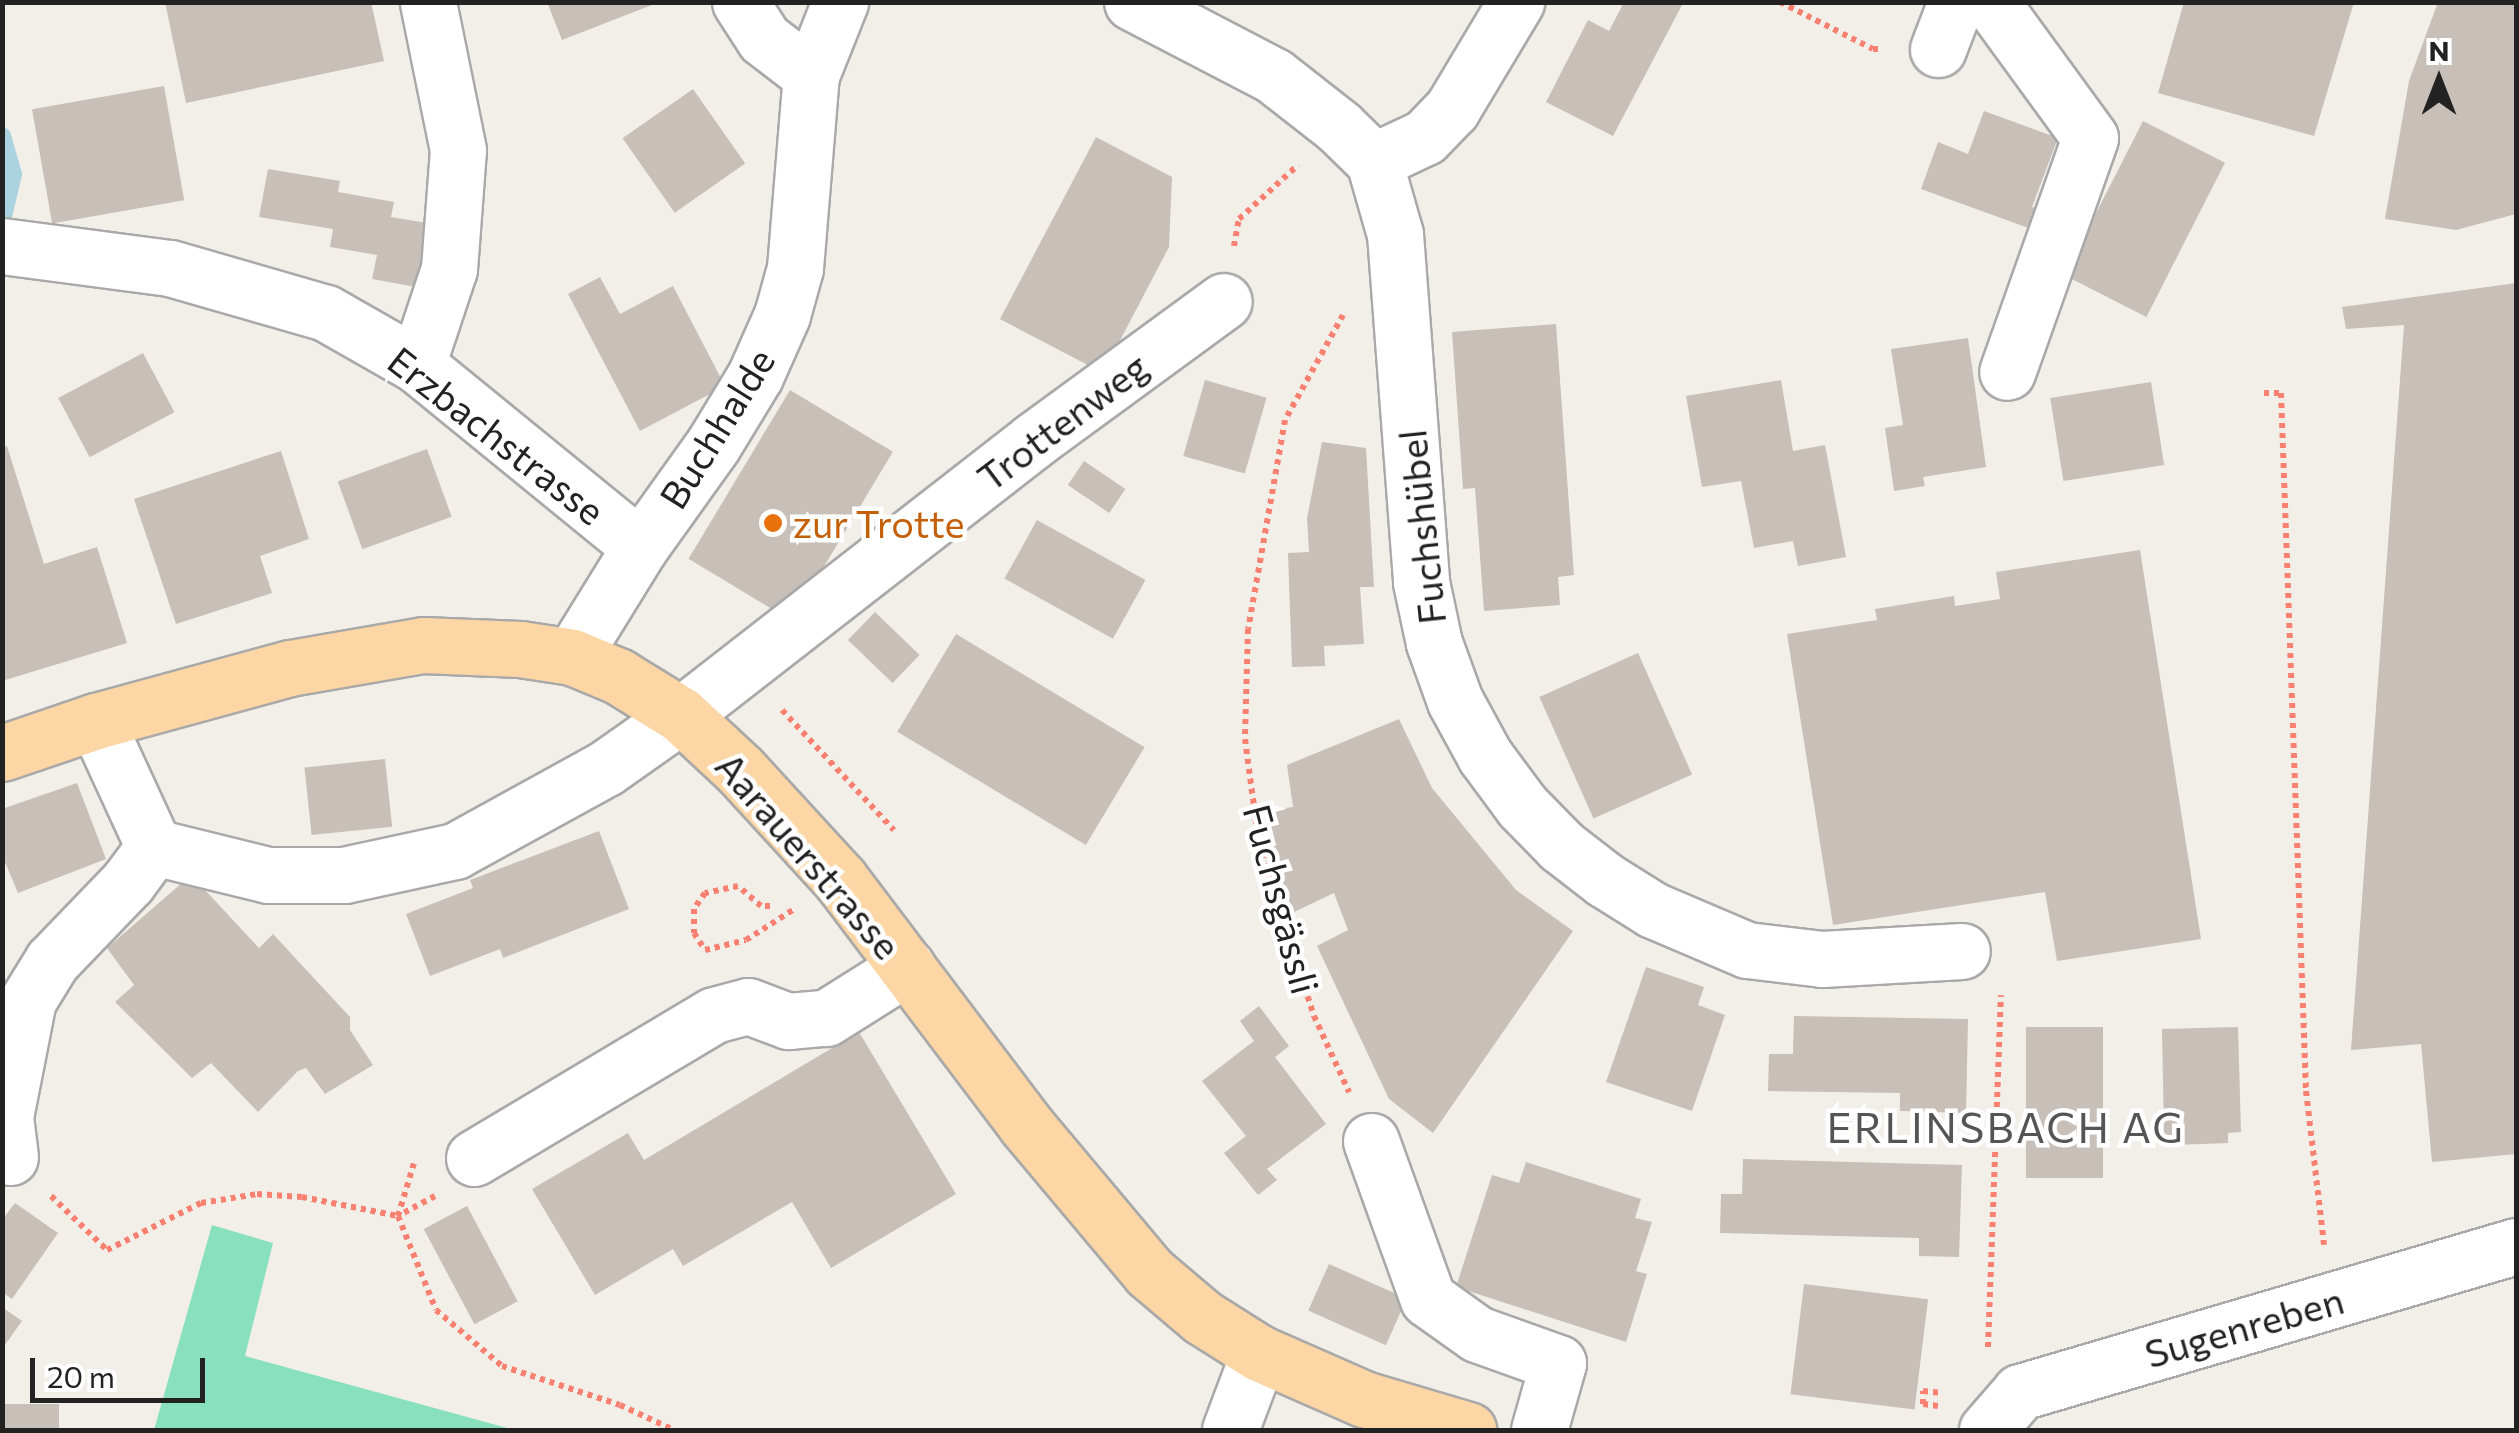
<!DOCTYPE html>
<html>
<head>
<meta charset="utf-8">
<style>
	body { margin:0 }
	#map { position:relative; width:2519px; height:1433px; overflow:hidden; background:#f2efe9; font-family:Commissioner,sans-serif }
	div>[style] { position:absolute }
	[style*='--x'] { left:calc(var(--x)*1px); top:calc(var(--y)*1px); width:calc(var(--w)*1px); rotate:calc(var(--a)*1deg) }
	.pitch>* { inset:0; background:#88e0be }
	.stream>* { height:18px; margin:-9px; padding:0 9px; transform-origin:9px; border-radius:9px; background:#aad3df }
	.building>* { inset:0; background:#c7bfb8; transform-origin:0 0 }
	.path>* { height:6px; margin-top:-3px; transform-origin:0; background:repeating-linear-gradient(90deg,#fa8072 0 5px,transparent 0 10px) }
	.roads { filter:drop-shadow(2px 0 #a9a9a9) drop-shadow(-2px 0 #a9a9a9) drop-shadow(0 2px #a9a9a9) drop-shadow(0 -2px #a9a9a9) }
	.minor>* { height:55px; margin:-27.5px; padding:0 27.5px; transform-origin:27.5px; border-radius:27.5px; background:#fff }
	.major>* { height:55px; margin:-27.5px; padding:0 27.5px; transform-origin:27.5px; border-radius:27.5px; background:#fcd6a4 }
	.dots>* { width:28px; height:28px; translate:-50% -50%; box-sizing:border-box; border:5px solid #fff; border-radius:50% }
	span { translate:-50% -50%; white-space:nowrap; text-align:center; line-height:1.15; -webkit-text-stroke:9px #fff; paint-order:stroke }
	.street-label { font-size:38px; color:#222 }
	.food-label { font-size:38px; color:#c56008 }
	.left { translate:0 -50%; text-align:left }
	.quarter-label { font-size:42px; color:#555; letter-spacing:2.5px }
	.frame { position:absolute; inset:0; border:5px solid #222; pointer-events:none }
	.north { position:absolute; left:2389px; top:30px; width:100px; height:100px; -webkit-text-stroke:8px #fff; paint-order:stroke; rotate:0deg; font-size:28px; font-weight:700; line-height:40px; text-align:center; color:#222 }
	.north::after { content:''; display:block; margin:auto; width:35px; height:45px; background:#222; clip-path:polygon(50% 0,100% 100%,50% 72%,0 100%) }
	.scale { position:absolute; left:30px; top:1358px; width:175px; height:45px; box-sizing:border-box; border:5px solid #222; border-top:0; padding-left:12px; font-size:30px; line-height:35px; white-space:nowrap; color:#222; -webkit-text-stroke:8px #fff; paint-order:stroke }
</style>
</head>
<body>
<div id="map">
	<div class="pitch">
		<div style="clip-path:polygon(212px 1225px,273px 1243px,245px 1356px,515px 1430px,154px 1430px)"></div>
	</div>
	<div class="stream">
		<div style="--x:2;--y:136;--w:40;--a:74"></div>
		<div style="--x:13;--y:174;--w:48;--a:103.2"></div>
	</div>
	<div class="building">
		<div style="clip-path:polygon(165px 2px,371px 2px,384px 61px,186px 103px)"></div>
		<div style="clip-path:polygon(547px 2px,657px 2px,657px 3px,562px 40px)"></div>
		<div style="clip-path:polygon(1624px 2px,1682px 5px,1613px 136px,1546px 102px,1588px 20px,1609px 31px)"></div>
		<div style="clip-path:polygon(2184px 2px,2354px 2px,2314px 136px,2158px 93px)"></div>
		<div style="clip-path:polygon(2438px 2px,2516px 2px,2516px 214px,2456px 230px,2385px 219px,2409px 81px)"></div>
		<div style="left:164px;top:86px;width:116px;height:134px;rotate:80deg"></div>
		<div style="left:693px;top:89px;width:91px;height:86px;rotate:55deg"></div>
		<div style="clip-path:polygon(1984px 111px,2058px 138px,2032px 207px,2041px 210px,2034px 230px,1921px 189px,1938px 142px,1968px 154px)"></div>
		<div style="left:2143px;top:121px;width:92px;height:173px;rotate:27deg"></div>
		<div style="clip-path:polygon(1096px 137px,1172px 177px,1169px 247px,1103px 373px,1000px 319px)"></div>
		<div style="clip-path:polygon(268px 169px,340px 181px,338px 192px,394px 202px,391px 217px,439px 225px,427px 289px,372px 279px,377px 255px,330px 247px,333px 229px,259px 217px)"></div>
		<div style="clip-path:polygon(600px 277px,620px 314px,673px 286px,725px 386px,640px 431px,568px 294px)"></div>
		<div style="clip-path:polygon(2516px 283px,2516px 1154px,2432px 1162px,2421px 1044px,2351px 1050px,2404px 325px,2346px 329px,2342px 307px)"></div>
		<div style="clip-path:polygon(1556px 324px,1574px 575px,1558px 577px,1560px 605px,1484px 611px,1475px 488px,1463px 489px,1452px 332px)"></div>
		<div style="clip-path:polygon(1968px 338px,1986px 467px,1923px 477px,1925px 486px,1894px 491px,1885px 428px,1903px 425px,1891px 349px)"></div>
		<div style="left:143px;top:353px;width:67px;height:96px;rotate:62deg"></div>
		<div style="left:1205px;top:380px;width:64px;height:79px;rotate:16deg"></div>
		<div style="clip-path:polygon(1781px 380px,1793px 451px,1825px 445px,1846px 557px,1798px 566px,1793px 541px,1754px 548px,1741px 481px,1702px 487px,1686px 396px)"></div>
		<div style="left:2151px;top:382px;width:84px;height:102px;rotate:81deg"></div>
		<div style="left:790px;top:390px;width:120px;height:197px;rotate:31deg"></div>
		<div style="clip-path:polygon(1322px 442px,1366px 448px,1374px 587px,1360px 587px,1364px 644px,1324px 646px,1325px 666px,1292px 667px,1288px 553px,1309px 552px,1307px 518px)"></div>
		<div style="clip-path:polygon(7px 446px,44px 564px,97px 547px,127px 643px,2px 681px,2px 448px)"></div>
		<div style="left:427px;top:449px;width:72px;height:95px;rotate:70deg"></div>
		<div style="clip-path:polygon(281px 451px,309px 539px,260px 556px,272px 593px,176px 624px,134px 499px)"></div>
		<div style="left:1084px;top:461px;width:50px;height:29px;rotate:34deg"></div>
		<div style="left:1037px;top:520px;width:124px;height:67px;rotate:29deg"></div>
		<div style="clip-path:polygon(2140px 550px,2201px 939px,2057px 961px,2045px 892px,1833px 925px,1787px 634px,1877px 620px,1875px 609px,1954px 596px,1955px 606px,2000px 599px,1996px 572px)"></div>
		<div style="left:875px;top:612px;width:62px;height:39px;rotate:44deg"></div>
		<div style="left:956px;top:634px;width:220px;height:114px;rotate:31deg"></div>
		<div style="left:1638px;top:653px;width:133px;height:108px;rotate:66deg"></div>
		<div style="clip-path:polygon(1399px 719px,1432px 788px,1516px 890px,1573px 931px,1433px 1133px,1389px 1099px,1317px 946px,1348px 930px,1334px 893px,1292px 913px,1267px 840px,1263px 811px,1293px 807px,1287px 765px)"></div>
		<div style="left:385px;top:759px;width:68px;height:81px;rotate:84deg"></div>
		<div style="clip-path:polygon(77px 783px,106px 859px,18px 893px,2px 855px,2px 809px)"></div>
		<div style="clip-path:polygon(599px 831px,629px 909px,503px 958px,500px 949px,430px 976px,406px 914px,473px 888px,470px 880px)"></div>
		<div style="clip-path:polygon(191px 875px,259px 948px,273px 934px,350px 1017px,350px 1030px,373px 1065px,325px 1094px,306px 1068px,298px 1071px,258px 1112px,211px 1063px,192px 1078px,115px 1002px,134px 985px,107px 948px)"></div>
		<div style="clip-path:polygon(1646px 967px,1704px 987px,1698px 1005px,1725px 1015px,1692px 1111px,1606px 1082px)"></div>
		<div style="clip-path:polygon(1259px 1006px,1289px 1046px,1275px 1057px,1326px 1124px,1267px 1169px,1277px 1180px,1258px 1195px,1224px 1153px,1246px 1136px,1202px 1081px,1254px 1041px,1240px 1021px)"></div>
		<div style="clip-path:polygon(1794px 1016px,1968px 1019px,1966px 1113px,1900px 1111px,1900px 1093px,1768px 1091px,1769px 1054px,1793px 1054px)"></div>
		<div style="left:2103px;top:1027px;width:151px;height:77px;rotate:90deg"></div>
		<div style="clip-path:polygon(2238px 1027px,2241px 1132px,2228px 1133px,2228px 1143px,2175px 1145px,2175px 1135px,2164px 1135px,2162px 1029px)"></div>
		<div style="clip-path:polygon(859px 1032px,956px 1194px,831px 1268px,792px 1202px,683px 1266px,673px 1249px,595px 1295px,532px 1189px,628px 1133px,644px 1160px)"></div>
		<div style="clip-path:polygon(1743px 1159px,1962px 1165px,1959px 1257px,1919px 1256px,1919px 1238px,1720px 1233px,1721px 1194px,1742px 1194px)"></div>
		<div style="clip-path:polygon(1526px 1162px,1641px 1199px,1635px 1218px,1652px 1222px,1636px 1271px,1647px 1274px,1626px 1342px,1456px 1287px,1492px 1175px,1519px 1183px)"></div>
		<div style="clip-path:polygon(15px 1203px,58px 1233px,12px 1299px,2px 1292px,2px 1220px)"></div>
		<div style="left:467px;top:1206px;width:108px;height:49px;rotate:62deg"></div>
		<div style="left:1329px;top:1264px;width:85px;height:51px;rotate:24deg"></div>
		<div style="left:1804px;top:1284px;width:125px;height:111px;rotate:7deg"></div>
		<div style="clip-path:polygon(2px 1307px,22px 1321px,2px 1349px)"></div>
		<div style="left:2px;top:1404px;width:57px;height:26px"></div>
	</div>
	<div class="path">
		<div style="--x:1780;--y:2;--w:104;--a:26.8"></div>
		<div style="--x:1873;--y:49;--w:9;--a:0"></div>
		<div style="--x:1234;--y:246;--w:27;--a:-80"></div>
		<div style="--x:1239;--y:219;--w:80;--a:-42.5"></div>
		<div style="--x:1343;--y:315;--w:120;--a:118.9"></div>
		<div style="--x:1285;--y:420;--w:212;--a:100"></div>
		<div style="--x:1248;--y:629;--w:110;--a:91.6"></div>
		<div style="--x:1245;--y:739;--w:106;--a:82.4"></div>
		<div style="--x:1259;--y:844;--w:181;--a:72.3"></div>
		<div style="--x:1314;--y:1016;--w:84;--a:65.3"></div>
		<div style="--x:2264;--y:393;--w:17;--a:0"></div>
		<div style="--x:2281;--y:393;--w:698;--a:87.95"></div>
		<div style="--x:2306;--y:1091;--w:155;--a:83.3"></div>
		<div style="--x:782;--y:710;--w:164;--a:47"></div>
		<div style="--x:770;--y:906;--w:9;--a:180"></div>
		<div style="--x:761;--y:906;--w:30;--a:-139"></div>
		<div style="--x:738;--y:886;--w:34;--a:168"></div>
		<div style="--x:705;--y:893;--w:19;--a:125"></div>
		<div style="--x:694;--y:909;--w:24;--a:90"></div>
		<div style="--x:694;--y:933;--w:20;--a:57"></div>
		<div style="--x:705;--y:950;--w:42;--a:-13.7"></div>
		<div style="--x:746;--y:940;--w:56;--a:-32.6"></div>
		<div style="--x:51;--y:1196;--w:78;--a:44"></div>
		<div style="--x:107;--y:1250;--w:105;--a:-26.6"></div>
		<div style="--x:201;--y:1203;--w:57;--a:-9.1"></div>
		<div style="--x:257;--y:1194;--w:45;--a:3.8"></div>
		<div style="--x:302;--y:1197;--w:98;--a:11.2"></div>
		<div style="--x:398;--y:1216;--w:55;--a:-73.2"></div>
		<div style="--x:435;--y:1196;--w:42;--a:151.6"></div>
		<div style="--x:398;--y:1216;--w:101;--a:68"></div>
		<div style="--x:436;--y:1310;--w:87;--a:40.3"></div>
		<div style="--x:502;--y:1366;--w:124;--a:18.3"></div>
		<div style="--x:620;--y:1405;--w:60;--a:24.8"></div>
		<div style="--x:1988;--y:1347;--w:352;--a:-87.9"></div>
		<div style="--x:1938;--y:1406;--w:15;--a:-172"></div>
		<div style="--x:1923;--y:1404;--w:13;--a:-90"></div>
		<div style="--x:1923;--y:1391;--w:19;--a:6"></div>
	</div>
	<div class="roads">
		<div class="minor">
			<div style="--x:740;--y:2;--w:44;--a:57"></div>
			<div style="--x:764;--y:39;--w:59;--a:37.5"></div>
			<div style="--x:1132;--y:2;--w:160;--a:27.5"></div>
			<div style="--x:1274;--y:76;--w:83;--a:38.1"></div>
			<div style="--x:1339;--y:127;--w:49;--a:44.2"></div>
			<div style="--x:1374;--y:161;--w:76;--a:74"></div>
			<div style="--x:1395;--y:234;--w:349;--a:85.7"></div>
			<div style="--x:1421;--y:582;--w:62;--a:78"></div>
			<div style="--x:1434;--y:643;--w:62;--a:70.1"></div>
			<div style="--x:1455;--y:701;--w:63;--a:61.4"></div>
			<div style="--x:1485;--y:756;--w:62;--a:53.5"></div>
			<div style="--x:1522;--y:806;--w:56;--a:45.7"></div>
			<div style="--x:1561;--y:846;--w:56;--a:37.7"></div>
			<div style="--x:1605;--y:880;--w:57;--a:32"></div>
			<div style="--x:1653;--y:910;--w:102;--a:23.1"></div>
			<div style="--x:1747;--y:950;--w:76;--a:6.8"></div>
			<div style="--x:1822;--y:959;--w:140;--a:-3.3"></div>
			<div style="--x:1991;--y:2;--w:168;--a:53.9"></div>
			<div style="--x:2090;--y:138;--w:248;--a:109.5"></div>
			<div style="--x:1938;--y:49;--w:50;--a:-69"></div>
			<div style="--x:1374;--y:161;--w:56;--a:-25.2"></div>
			<div style="--x:1425;--y:137;--w:39;--a:-46"></div>
			<div style="--x:1452;--y:109;--w:125;--a:-59.1"></div>
			<div style="--x:2;--y:246;--w:169;--a:7.5"></div>
			<div style="--x:170;--y:268;--w:162;--a:16.1"></div>
			<div style="--x:326;--y:313;--w:105;--a:29.7"></div>
			<div style="--x:417;--y:365;--w:288;--a:39.2"></div>
			<div style="--x:417;--y:365;--w:101;--a:-71.6"></div>
			<div style="--x:449;--y:269;--w:119;--a:-85.7"></div>
			<div style="--x:458;--y:150;--w:151;--a:-101.5"></div>
			<div style="--x:572;--y:657;--w:129;--a:-58.3"></div>
			<div style="--x:640;--y:547;--w:125;--a:-54.4"></div>
			<div style="--x:713;--y:445;--w:81;--a:-58.7"></div>
			<div style="--x:755;--y:376;--w:67;--a:-66.1"></div>
			<div style="--x:782;--y:315;--w:49;--a:-74.5"></div>
			<div style="--x:795;--y:268;--w:194;--a:-85.3"></div>
			<div style="--x:811;--y:75;--w:79;--a:-68.3"></div>
			<div style="--x:96;--y:721;--w:139;--a:65.3"></div>
			<div style="--x:154;--y:847;--w:117;--a:13.8"></div>
			<div style="--x:268;--y:875;--w:76;--a:0"></div>
			<div style="--x:344;--y:875;--w:114;--a:-12.2"></div>
			<div style="--x:455;--y:851;--w:172;--a:-28.8"></div>
			<div style="--x:606;--y:768;--w:92;--a:-35.2"></div>
			<div style="--x:681;--y:715;--w:447;--a:-37.9"></div>
			<div style="--x:1034;--y:440;--w:235;--a:-36.2"></div>
			<div style="--x:1371;--y:1141;--w:168;--a:70.2"></div>
			<div style="--x:1428;--y:1299;--w:60;--a:35.5"></div>
			<div style="--x:1477;--y:1334;--w:86;--a:19.7"></div>
			<div style="--x:1558;--y:1363;--w:70;--a:105.8"></div>
			<div style="--x:10;--y:1157;--w:40;--a:-97.1"></div>
			<div style="--x:5;--y:1117;--w:119;--a:-78.9"></div>
			<div style="--x:28;--y:1000;--w:46;--a:-58.4"></div>
			<div style="--x:52;--y:961;--w:110;--a:-46.1"></div>
			<div style="--x:128;--y:882;--w:44;--a:-53.4"></div>
			<div style="--x:474;--y:1158;--w:279;--a:-30.8"></div>
			<div style="--x:714;--y:1015;--w:35;--a:-15"></div>
			<div style="--x:748;--y:1006;--w:43;--a:20.6"></div>
			<div style="--x:788;--y:1021;--w:38;--a:-5"></div>
			<div style="--x:826;--y:1018;--w:96;--a:-32.2"></div>
			<div style="--x:1230;--y:1430;--w:82;--a:-69.4"></div>
			<div style="--x:1987;--y:1430;--w:50;--a:-49"></div>
			<div style="--x:2020;--y:1392;--w:517;--a:-16.4"></div>
		</div>
		<div class="major">
			<div style="--x:2;--y:753;--w:99;--a:-18.8"></div>
			<div style="--x:96;--y:721;--w:201;--a:-15.3"></div>
			<div style="--x:290;--y:668;--w:135;--a:-9.8"></div>
			<div style="--x:423;--y:645;--w:97;--a:2.4"></div>
			<div style="--x:520;--y:649;--w:53;--a:8.7"></div>
			<div style="--x:572;--y:657;--w:50;--a:22.4"></div>
			<div style="--x:618;--y:676;--w:74;--a:31.8"></div>
			<div style="--x:681;--y:715;--w:81;--a:43"></div>
			<div style="--x:740;--y:770;--w:148;--a:47.5"></div>
			<div style="--x:840;--y:879;--w:307;--a:52.9"></div>
			<div style="--x:1025;--y:1124;--w:193;--a:50"></div>
			<div style="--x:1149;--y:1272;--w:70;--a:40.3"></div>
			<div style="--x:1202;--y:1317;--w:67;--a:32.3"></div>
			<div style="--x:1259;--y:1353;--w:115;--a:23.7"></div>
			<div style="--x:1364;--y:1399;--w:109;--a:16.6"></div>
		</div>
	</div>
	<div class="dots">
		<div style="left:773px;top:523px;background:#e8710a"></div>
	</div>
	<div class="street-label">
		<span style="left:1062px;top:421px;rotate:-37deg">Trottenweg</span>
		<span style="left:716px;top:428px;rotate:-58deg">Buchhalde</span>
		<span style="left:497px;top:435px;rotate:38deg">Erzbachstrasse</span>
		<span style="left:1421px;top:527px;rotate:-96deg">Fuchshübel</span>
		<span style="left:809px;top:855px;rotate:49deg">Aarauerstrasse</span>
		<span style="left:1282px;top:899px;rotate:75deg">Fuchsgässli</span>
		<span style="left:2244px;top:1326px;rotate:-16deg">Sugenreben</span>
	</div>
	<div class="food-label">
		<span class="left" style="left:793px;top:523px">zur Trotte</span>
	</div>
	<div class="quarter-label">
		<span style="left:2006px;top:1126px">ERLINSBACH AG</span>
	</div>
	<div class="frame"></div>
	<div class="north">N</div>
	<div class="scale">20 m</div>
</div>
</body>
</html>
